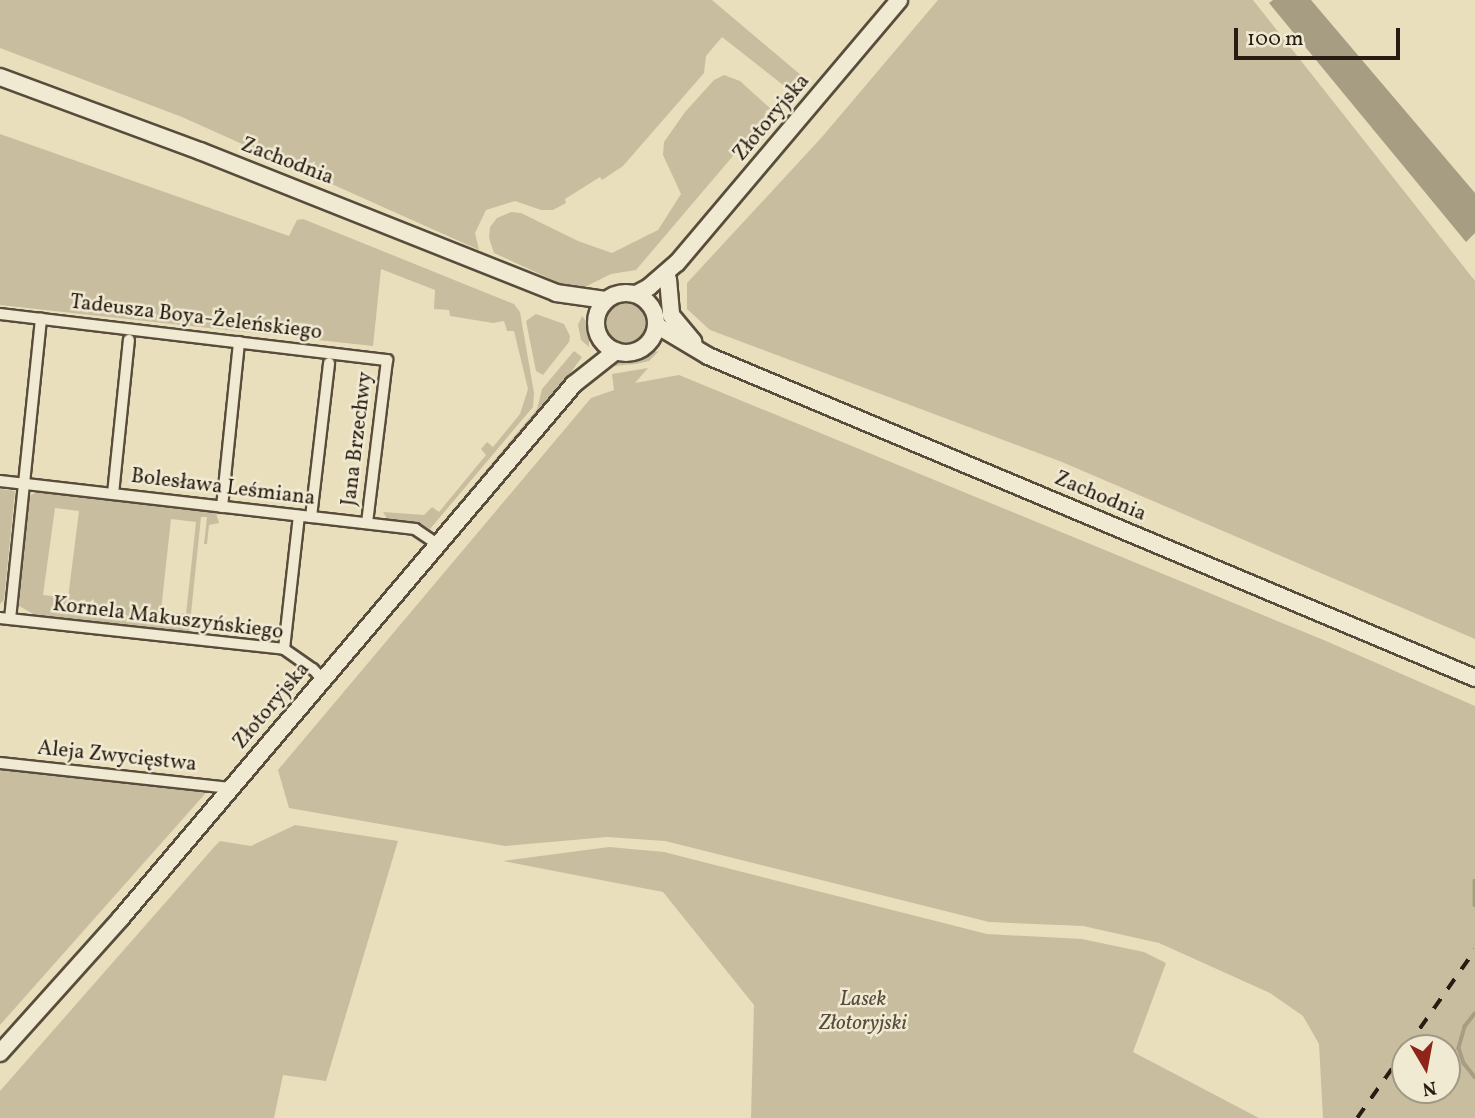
<!DOCTYPE html>
<html>
<head>
<meta charset="utf-8">
<style>
	body { margin:0 }
	#map { position:relative; width:1475px; height:1118px; overflow:hidden; background:#e9dfbc; font-family:Vollkorn,serif }
	div>[style] { position:absolute }
	[style*='--x'] { left:calc(var(--x)*1px); top:calc(var(--y)*1px); width:calc(var(--w)*1px); rotate:calc(var(--a)*1deg) }
	.green>* { inset:0; background:#c8be9f }
	.round { border-radius:50% }
	.water>* { inset:0; background:#a79d82 }
	.stream>* { height:3.5px; margin:-1.75px; padding:0 1.75px; transform-origin:1.75px; border-radius:1.75px; background:#a79d82 }
	.roads { filter:drop-shadow(2px 0 #584d3c) drop-shadow(-2px 0 #584d3c) drop-shadow(0 2px #584d3c) drop-shadow(0 -2px #584d3c) }
	.street>* { height:10px; margin:-5px; padding:0 5px; transform-origin:5px; border-radius:5px; background:#f1ead3 }
	.secondary>* { height:16px; margin:-8px; padding:0 8px; transform-origin:8px; border-radius:8px; background:#f1ead3 }
	.secondary>.ring { margin:-8px; padding:0; box-sizing:content-box; background:none; border:16px solid #f1ead3; border-radius:50% }
	.rail>* { height:3.5px; margin-top:-1.75px; transform-origin:0; background:repeating-linear-gradient(90deg,#281c12 0 12px,transparent 0 24px) }
	span { translate:-50% -50%; white-space:nowrap; text-align:center; line-height:1.15; -webkit-text-stroke:5px #f1ead3; paint-order:stroke }
	.street-label { font-size:21px; color:#281c12 }
	.park-label { font-size:21px; color:#584d3c; font-style:italic }
	.north { position:absolute; left:1391px; top:1034px; width:70px; height:70px; box-sizing:border-box; background:#f1ead3; border:2px solid #a19886; border-radius:50%; rotate:170deg; font-size:19px; font-weight:700; line-height:28px; text-align:center; color:#281c12 }
	.north::after { content:''; display:block; margin:auto; width:24px; height:32px; background:#8f2418; clip-path:polygon(50% 0,100% 100%,50% 72%,0 100%) }
	.scale { position:absolute; left:1234px; top:28px; width:166px; height:32px; box-sizing:border-box; border:4px solid #281c12; border-top:0; padding-left:9px; font-size:21px; line-height:24px; white-space:nowrap; color:#281c12; -webkit-text-stroke:5px #f1ead3; paint-order:stroke }
</style>
</head>
<body>
<div id="map">
	<div class="green">
		<div style="clip-path:polygon(0 0,712px 0,802px 76px,787px 88px,722px 37px,706px 56px,704px 73px,623px 166px,602px 180px,600px 177px,565px 199px,566px 203px,553px 210px,541px 210px,515px 201px,486px 210px,475px 233px,479px 250px,182px 117px,0 48px)"></div>
		<div style="clip-path:polygon(938px 0,1253px 0,1475px 281px,1475px 639px,1062px 462px,710px 330px,687px 309px,687px 283px,822px 137px)"></div>
		<div style="clip-path:polygon(724px 75px,740px 81px,772px 110px,636px 270px,611px 274px,577px 291px,494px 253px,489px 238px,490px 227px,497px 218px,511px 212px,521px 213px,578px 241px,612px 253px,658px 230px,681px 194px,663px 155px,664px 142px,685px 112px,714px 80px)"></div>
		<div style="clip-path:polygon(0 134px,289px 236px,297px 220px,303px 219px,514px 304px,520px 312px,534px 393px,533px 407px,430px 529px,417px 522px,388px 520px,383px 512px,424px 515px,432px 507px,439px 512px,486px 455px,481px 449px,487px 442px,493px 447px,520px 414px,528px 389px,514px 331px,507px 331px,504px 321px,493px 323px,450px 316px,449px 310px,434px 309px,435px 290px,381px 269px,373px 346px,0 305px)"></div>
		<div class="round" style="left:605px;top:301px;width:42px;height:42px"></div>
		<div style="clip-path:polygon(536px 314px,564px 324px,570px 336px,569px 342px,543px 375px,536px 371px,526px 321px)"></div>
		<div style="clip-path:polygon(582px 316px,589px 325px,589px 347px,581px 340px,578px 325px)"></div>
		<div style="clip-path:polygon(574px 351px,582px 357px,550px 401px,445px 524px,437px 529px,537px 409px,542px 389px)"></div>
		<div style="clip-path:polygon(659px 351px,649px 361px,636px 364px,613px 366px,606px 362px)"></div>
		<div style="clip-path:polygon(evenodd,648px 368px,635px 383px,679px 375px,1326px 641px,1475px 706px,1475px 1118px,1323px 1118px,1319px 1044px,1303px 1016px,1270px 993px,1159px 943px,1083px 926px,989px 922px,665px 841px,607px 837px,505px 846px,289px 808px,278px 770px,591px 398px,614px 390px,612px 374px,648px 368px,1447px 1048px,1447px 1090px,1405px 1090px,1405px 1048px,1447px 1048px)"></div>
		<div style="clip-path:polygon(0 489px,15px 491px,4px 600px,0 604px)"></div>
		<div style="clip-path:polygon(evenodd,38px 492px,216px 513px,219px 523px,209px 525px,207px 544px,204px 544px,207px 517px,201px 517px,189px 633px,35px 615px,14px 603px,25px 497px,38px 492px,55px 508px,79px 511px,68px 598px,43px 595px,55px 508px,38px 492px,171px 519px,196px 522px,186px 614px,161px 611px,171px 519px)"></div>
		<div style="clip-path:polygon(0 763px,212px 786px,0 1025px)"></div>
		<div style="clip-path:polygon(295px 825px,398px 841px,326px 1081px,283px 1075px,274px 1118px,0 1118px,0 1091px,215px 846px,220px 841px,251px 846px)"></div>
		<div style="clip-path:polygon(609px 847px,664px 852px,987px 934px,1082px 939px,1144px 952px,1166px 963px,1133px 1052px,1259px 1118px,751px 1118px,754px 1005px,663px 892px,503px 861px)"></div>
	</div>
	<div class="water">
		<div style="clip-path:polygon(1273px 0,1311px 0,1475px 193px,1475px 233px,1466px 242px,1269px 3px)"></div>
	</div>
	<div class="stream">
		<div style="--x:1475;--y:881;--w:24;--a:90"></div>
		<div style="--x:1475;--y:1014;--w:16;--a:128"></div>
		<div style="--x:1465;--y:1027;--w:22;--a:106"></div>
		<div style="--x:1459;--y:1048;--w:16;--a:72"></div>
		<div style="--x:1464;--y:1063;--w:18;--a:52"></div>
	</div>
	<div class="roads">
		<div class="street">
			<div style="--x:0;--y:314;--w:390;--a:6.8"></div>
			<div style="--x:387;--y:360;--w:164;--a:97"></div>
			<div style="--x:0;--y:481;--w:418;--a:6.6"></div>
			<div style="--x:415;--y:529;--w:27;--a:34"></div>
			<div style="--x:113;--y:494;--w:155;--a:-84.1"></div>
			<div style="--x:222;--y:507;--w:166;--a:-84.1"></div>
			<div style="--x:311;--y:517;--w:155;--a:-83.3"></div>
			<div style="--x:0;--y:618;--w:286;--a:6.2"></div>
			<div style="--x:284;--y:649;--w:35;--a:35"></div>
			<div style="--x:313;--y:669;--w:13;--a:48"></div>
			<div style="--x:10;--y:619;--w:302;--a:-84.1"></div>
			<div style="--x:284;--y:649;--w:134;--a:-83.6"></div>
			<div style="--x:0;--y:763;--w:231;--a:6.2"></div>
		</div>
		<div class="secondary">
			<div style="--x:0;--y:77;--w:213;--a:20.3"></div>
			<div style="--x:200;--y:151;--w:383;--a:21.7"></div>
			<div style="--x:556;--y:293;--w:50;--a:8"></div>
			<div style="--x:668;--y:279;--w:36;--a:85"></div>
			<div style="--x:671;--y:315;--w:35;--a:50"></div>
			<div class="ring" style="left:596px;top:293px;width:44px;height:44px"></div>
			<div style="--x:636;--y:294;--w:15;--a:-28"></div>
			<div style="--x:649;--y:287;--w:37;--a:-41"></div>
			<div style="--x:677;--y:263;--w:344;--a:-49.8"></div>
			<div style="--x:656;--y:325;--w:61;--a:30.8"></div>
			<div style="--x:708;--y:356;--w:832;--a:22.77"></div>
			<div style="--x:0;--y:1053;--w:181;--a:-48.1"></div>
			<div style="--x:121;--y:918;--w:700;--a:-49.69"></div>
			<div style="--x:574;--y:384;--w:53;--a:-38.2"></div>
		</div>
	</div>
	<div class="rail">
		<div style="--x:1406;--y:1048;--w:120;--a:-54.9"></div>
		<div style="--x:1357;--y:1118;--w:83;--a:-54.8"></div>
	</div>
	<div class="street-label">
		<span style="left:772px;top:118px;rotate:-50deg">Złotoryjska</span>
		<span style="left:287px;top:162px;rotate:21deg">Zachodnia</span>
		<span style="left:196px;top:318px;rotate:7deg">Tadeusza Boya-Żeleńskiego</span>
		<span style="left:358px;top:439px;rotate:-83deg">Jana Brzechwy</span>
		<span style="left:223px;top:488px;rotate:7deg">Bolesława Leśmiana</span>
		<span style="left:1100px;top:497px;rotate:23deg">Zachodnia</span>
		<span style="left:168px;top:619px;rotate:7deg">Kornela Makuszyńskiego</span>
		<span style="left:272px;top:706px;rotate:-50deg">Złotoryjska</span>
		<span style="left:117px;top:757px;rotate:6deg">Aleja Zwycięstwa</span>
	</div>
	<div class="park-label">
		<span style="left:863px;top:1012px">Lasek<br>Złotoryjski</span>
	</div>
	<div class="north">N</div>
	<div class="scale">100 m</div>
</div>
</body>
</html>
